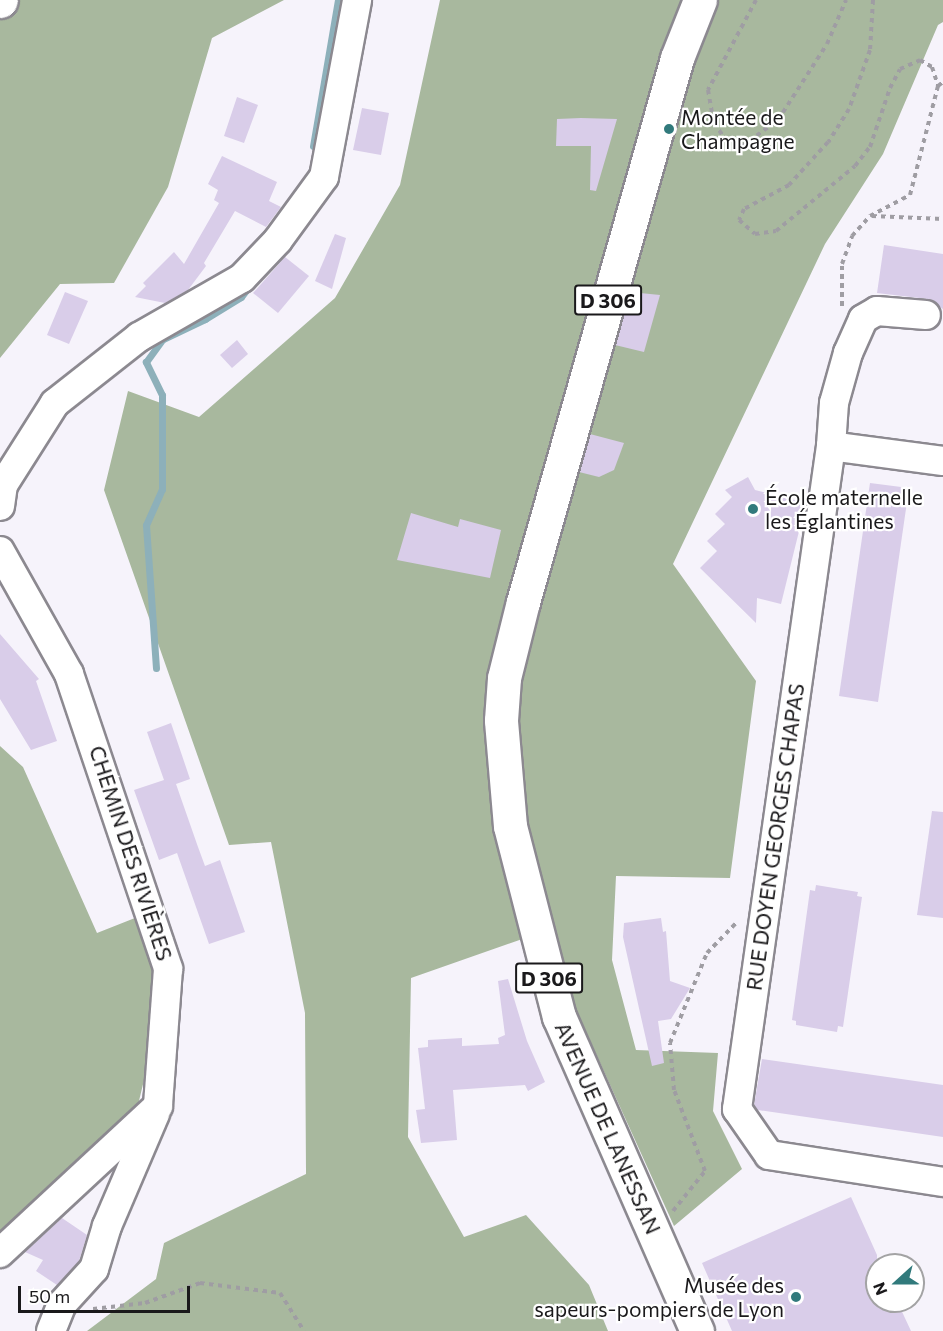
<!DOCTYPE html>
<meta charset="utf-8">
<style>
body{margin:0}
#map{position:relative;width:943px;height:1331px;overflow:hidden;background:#f6f3fb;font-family:Commissioner,sans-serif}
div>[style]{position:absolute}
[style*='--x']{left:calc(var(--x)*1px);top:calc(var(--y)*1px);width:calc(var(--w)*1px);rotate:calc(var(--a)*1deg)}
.forest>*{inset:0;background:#a8b89e}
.stream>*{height:7px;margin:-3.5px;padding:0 3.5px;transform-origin:3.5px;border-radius:3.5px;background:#8db0ba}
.building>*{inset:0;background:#d9cde9}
.path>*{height:4px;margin-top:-2px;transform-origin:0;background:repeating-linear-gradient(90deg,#9f9da3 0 4.5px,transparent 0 9px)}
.roads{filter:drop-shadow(2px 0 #8c8990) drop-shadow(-2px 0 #8c8990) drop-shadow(0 2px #8c8990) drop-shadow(0 -2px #8c8990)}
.minor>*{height:28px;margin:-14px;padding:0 14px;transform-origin:14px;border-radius:14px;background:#fff}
.major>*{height:33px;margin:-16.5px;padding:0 16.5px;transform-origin:16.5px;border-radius:16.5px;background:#fff}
.dots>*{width:16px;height:16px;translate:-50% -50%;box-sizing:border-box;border:3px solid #fff;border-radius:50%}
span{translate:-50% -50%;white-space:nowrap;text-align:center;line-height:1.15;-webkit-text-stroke:4.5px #fff;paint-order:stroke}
.shield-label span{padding:2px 4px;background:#fff;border:2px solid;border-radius:4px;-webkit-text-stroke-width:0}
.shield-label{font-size:20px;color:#1a191b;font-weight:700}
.poi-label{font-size:21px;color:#1a191b}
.left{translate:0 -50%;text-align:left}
.right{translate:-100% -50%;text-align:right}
.street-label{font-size:21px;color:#1a191b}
.north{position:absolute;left:865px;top:1253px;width:60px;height:60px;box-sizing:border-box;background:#fff;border:2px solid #a3a3a4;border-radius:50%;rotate:249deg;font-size:16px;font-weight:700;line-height:24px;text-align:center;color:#1a191b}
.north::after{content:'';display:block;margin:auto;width:21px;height:27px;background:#317a7c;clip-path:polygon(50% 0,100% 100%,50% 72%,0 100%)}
.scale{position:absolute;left:18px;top:1286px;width:172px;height:27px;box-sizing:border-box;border:3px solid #1a191b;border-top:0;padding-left:8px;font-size:18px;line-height:21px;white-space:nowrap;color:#1a191b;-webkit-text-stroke:4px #fff;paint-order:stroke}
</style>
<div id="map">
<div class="forest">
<i style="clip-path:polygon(0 0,284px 0,212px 38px,168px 187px,114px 283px,60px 284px,0 358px)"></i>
<i style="clip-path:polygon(440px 0,943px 0,943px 22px,938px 25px,883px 154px,825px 244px,673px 564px,756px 681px,730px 878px,616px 876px,612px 960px,636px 1050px,718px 1053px,713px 1111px,742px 1169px,674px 1226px,577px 1012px,551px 929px,411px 978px,408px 1137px,464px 1237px,526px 1215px,589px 1285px,608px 1331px,87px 1331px,156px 1279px,164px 1243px,306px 1174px,305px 1013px,271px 842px,229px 845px,104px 490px,128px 391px,199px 417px,335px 298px,400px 185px)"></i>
<i style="clip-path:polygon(0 746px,23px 767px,97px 933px,140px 916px,158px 976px,152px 1047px,138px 1105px,90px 1162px,0 1243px)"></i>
</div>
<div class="stream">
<i style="--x:313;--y:146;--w:148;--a:-80.3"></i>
<i style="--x:156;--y:668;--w:143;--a:-94"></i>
<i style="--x:146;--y:525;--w:39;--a:-66"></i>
<i style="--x:162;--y:489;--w:94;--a:-90"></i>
<i style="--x:162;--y:395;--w:37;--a:-116"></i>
<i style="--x:146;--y:362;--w:29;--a:-54"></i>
<i style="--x:163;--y:339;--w:47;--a:-25.5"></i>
<i style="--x:205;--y:319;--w:42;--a:-31.4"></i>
<i style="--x:241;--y:297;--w:10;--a:-53"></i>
</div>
<div class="building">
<i style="clip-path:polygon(237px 97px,258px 105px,244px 143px,224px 136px)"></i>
<i style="clip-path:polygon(362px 108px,389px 113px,381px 155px,353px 150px)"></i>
<i style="clip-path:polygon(581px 118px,617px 119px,596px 191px,590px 190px,591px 146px,556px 146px,557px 119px)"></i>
<i style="clip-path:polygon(222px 156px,277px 182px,269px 201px,281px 207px,266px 227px,235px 211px,204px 263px,206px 266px,188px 290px,165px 303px,135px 297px,146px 286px,143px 283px,174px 252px,184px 264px,219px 203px,214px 200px,218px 190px,208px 184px)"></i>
<i style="clip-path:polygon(335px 234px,346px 238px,332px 289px,315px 281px)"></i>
<i style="clip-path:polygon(884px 245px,943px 254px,943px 309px,928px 299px,877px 293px)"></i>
<i style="clip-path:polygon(285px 257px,309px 276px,278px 313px,253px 293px)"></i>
<i style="clip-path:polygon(65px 292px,88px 301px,69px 344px,47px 335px)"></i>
<i style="clip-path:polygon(630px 292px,660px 295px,644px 352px,615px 345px)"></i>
<i style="clip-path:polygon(237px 340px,248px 354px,232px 368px,220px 355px)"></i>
<i style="clip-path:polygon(590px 434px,624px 443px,614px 470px,599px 477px,579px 472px)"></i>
<i style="clip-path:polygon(748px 477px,755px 490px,806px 503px,781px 604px,757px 598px,756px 623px,700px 568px,717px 551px,707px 541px,725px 524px,715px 514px,732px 497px,725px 490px)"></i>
<i style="clip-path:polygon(870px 483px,909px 488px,878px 702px,839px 696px)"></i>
<i style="clip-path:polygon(411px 513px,458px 527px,460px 519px,501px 530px,490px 578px,397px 560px)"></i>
<i style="clip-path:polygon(0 634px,39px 679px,36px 681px,57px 741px,31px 750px,0 699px)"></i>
<i style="clip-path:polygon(171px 723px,190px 779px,176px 784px,198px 847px,205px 866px,220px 860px,245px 932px,209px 944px,177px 853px,159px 860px,134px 790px,164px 780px,147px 732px)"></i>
<i style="clip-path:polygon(932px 811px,943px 812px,943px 918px,917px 915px)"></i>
<i style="clip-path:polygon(816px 885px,858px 892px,857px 896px,862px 897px,843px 1027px,838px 1026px,837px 1032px,796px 1025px,796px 1021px,792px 1020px,810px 890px,815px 891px)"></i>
<i style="clip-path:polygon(661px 918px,663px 932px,666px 931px,670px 981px,690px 988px,671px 1019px,658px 1021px,664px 1063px,652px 1066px,623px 937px,624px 923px)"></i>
<i style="clip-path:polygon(508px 979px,527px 1041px,545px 1082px,528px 1091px,525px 1085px,453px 1090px,457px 1140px,421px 1143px,416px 1110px,425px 1109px,418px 1048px,428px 1047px,428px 1040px,462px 1038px,462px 1046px,499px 1044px,498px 1038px,505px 1035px,498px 981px)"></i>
<i style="clip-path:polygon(762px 1059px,943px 1085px,943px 1137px,758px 1110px,754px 1105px)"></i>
<i style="clip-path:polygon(851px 1197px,877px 1255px,877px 1301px,897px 1301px,911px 1331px,732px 1331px,702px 1263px)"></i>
<i style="clip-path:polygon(62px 1218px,87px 1235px,79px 1261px,57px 1285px,36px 1271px,43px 1260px,25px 1252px)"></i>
</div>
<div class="path">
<i style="--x:756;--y:0;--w:102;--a:118.1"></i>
<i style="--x:708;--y:90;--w:34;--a:80"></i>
<i style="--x:714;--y:123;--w:19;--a:55"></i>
<i style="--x:725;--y:139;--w:18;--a:22"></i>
<i style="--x:742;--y:146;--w:44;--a:-35.8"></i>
<i style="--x:778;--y:120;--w:90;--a:-57.2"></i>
<i style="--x:827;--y:44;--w:48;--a:-66.6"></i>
<i style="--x:873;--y:0;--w:50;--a:93.4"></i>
<i style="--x:870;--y:50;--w:63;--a:109.6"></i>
<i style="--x:849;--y:109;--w:39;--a:122"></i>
<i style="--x:828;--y:142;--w:58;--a:132.2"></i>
<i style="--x:789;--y:185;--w:51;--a:151.9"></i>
<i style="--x:744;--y:209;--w:12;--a:114"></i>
<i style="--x:739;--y:220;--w:21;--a:41"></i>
<i style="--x:755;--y:234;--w:21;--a:-8"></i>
<i style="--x:776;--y:231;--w:102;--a:-39.4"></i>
<i style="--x:855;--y:166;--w:24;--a:-52"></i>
<i style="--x:870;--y:147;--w:62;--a:-71.3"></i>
<i style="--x:890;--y:88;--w:21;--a:-62"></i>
<i style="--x:900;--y:69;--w:22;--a:-24"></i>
<i style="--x:920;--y:60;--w:14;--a:30"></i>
<i style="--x:932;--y:67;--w:20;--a:72"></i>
<i style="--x:872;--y:216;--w:71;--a:2.4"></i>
<i style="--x:842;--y:306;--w:42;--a:-90"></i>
<i style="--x:842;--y:264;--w:30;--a:-70"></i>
<i style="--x:852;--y:236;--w:27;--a:-48"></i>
<i style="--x:870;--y:216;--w:45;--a:-27.7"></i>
<i style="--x:910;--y:195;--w:113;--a:-75.6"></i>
<i style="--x:938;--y:86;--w:6;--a:-39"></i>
<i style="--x:673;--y:1211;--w:51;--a:-51.3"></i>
<i style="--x:705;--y:1171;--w:87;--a:-110.9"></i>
<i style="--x:674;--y:1090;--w:47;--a:-94.9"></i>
<i style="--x:670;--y:1043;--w:97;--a:-67.7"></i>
<i style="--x:707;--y:953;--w:43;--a:-45.9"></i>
<i style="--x:93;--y:1309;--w:52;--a:-6.6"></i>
<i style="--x:145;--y:1303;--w:59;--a:-20"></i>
<i style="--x:200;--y:1283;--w:81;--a:7.1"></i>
<i style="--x:280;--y:1293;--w:45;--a:57.7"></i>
</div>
<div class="roads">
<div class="minor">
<i style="--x:831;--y:446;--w:43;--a:-86"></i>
<i style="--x:834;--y:403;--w:52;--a:-74.4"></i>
<i style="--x:848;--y:353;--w:37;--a:-66"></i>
<i style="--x:863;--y:319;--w:16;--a:-30"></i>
<i style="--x:877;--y:311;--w:49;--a:4.7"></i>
<i style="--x:943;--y:461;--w:113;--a:-172.4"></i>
<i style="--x:831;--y:446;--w:670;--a:98.07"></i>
<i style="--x:737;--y:1109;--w:56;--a:55.2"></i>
<i style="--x:769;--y:1155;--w:176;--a:8.8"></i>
<i style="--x:0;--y:506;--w:21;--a:-82"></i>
<i style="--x:3;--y:485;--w:97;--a:-57.6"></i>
<i style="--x:55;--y:403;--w:107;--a:-38.2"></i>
<i style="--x:139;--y:337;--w:119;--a:-29.8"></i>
<i style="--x:242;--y:278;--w:52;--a:-46.5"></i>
<i style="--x:278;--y:240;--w:78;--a:-53.9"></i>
<i style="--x:324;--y:177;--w:180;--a:-79.4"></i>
<i style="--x:0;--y:551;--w:141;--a:60.7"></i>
<i style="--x:69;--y:674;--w:311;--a:71.4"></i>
<i style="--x:168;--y:969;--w:137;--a:94.2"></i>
<i style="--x:158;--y:1106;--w:216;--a:137.1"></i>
<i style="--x:51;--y:1331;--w:29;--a:-68"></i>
<i style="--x:62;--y:1304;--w:47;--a:-47.6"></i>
<i style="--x:94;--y:1269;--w:45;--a:-73.2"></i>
<i style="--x:107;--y:1226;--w:122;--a:-66.8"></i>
</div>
<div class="major">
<i style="--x:0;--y:1;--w:1;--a:-45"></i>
<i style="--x:697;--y:1331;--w:343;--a:-113.7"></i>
<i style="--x:559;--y:1017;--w:197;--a:-104.4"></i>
<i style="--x:510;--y:826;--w:106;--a:-94.9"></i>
<i style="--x:501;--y:720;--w:42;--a:-85.9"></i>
<i style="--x:504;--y:678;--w:78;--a:-76"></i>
<i style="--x:523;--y:602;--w:565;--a:-74.19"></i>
<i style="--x:677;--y:58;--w:62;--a:-68.4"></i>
</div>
</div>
<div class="dots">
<i style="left:669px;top:129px;background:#317a7c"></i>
<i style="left:753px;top:509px;background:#317a7c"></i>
<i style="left:796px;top:1297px;background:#317a7c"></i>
</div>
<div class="shield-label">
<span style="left:608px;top:300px">D 306</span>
<span style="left:549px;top:978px">D 306</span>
</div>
<div class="poi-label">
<span class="left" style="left:681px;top:129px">Montée de<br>Champagne</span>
<span class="left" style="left:765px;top:509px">École maternelle<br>les Églantines</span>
<span class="right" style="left:784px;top:1297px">Musée des<br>sapeurs-pompiers de Lyon</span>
</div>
<div class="street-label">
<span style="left:775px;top:837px;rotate:-82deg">RUE DOYEN GEORGES CHAPAS</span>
<span style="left:131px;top:853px;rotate:72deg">CHEMIN DES RIVIÈRES</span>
<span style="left:608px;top:1128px;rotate:66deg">AVENUE DE LANESSAN</span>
</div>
<div class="north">N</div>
<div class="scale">50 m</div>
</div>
